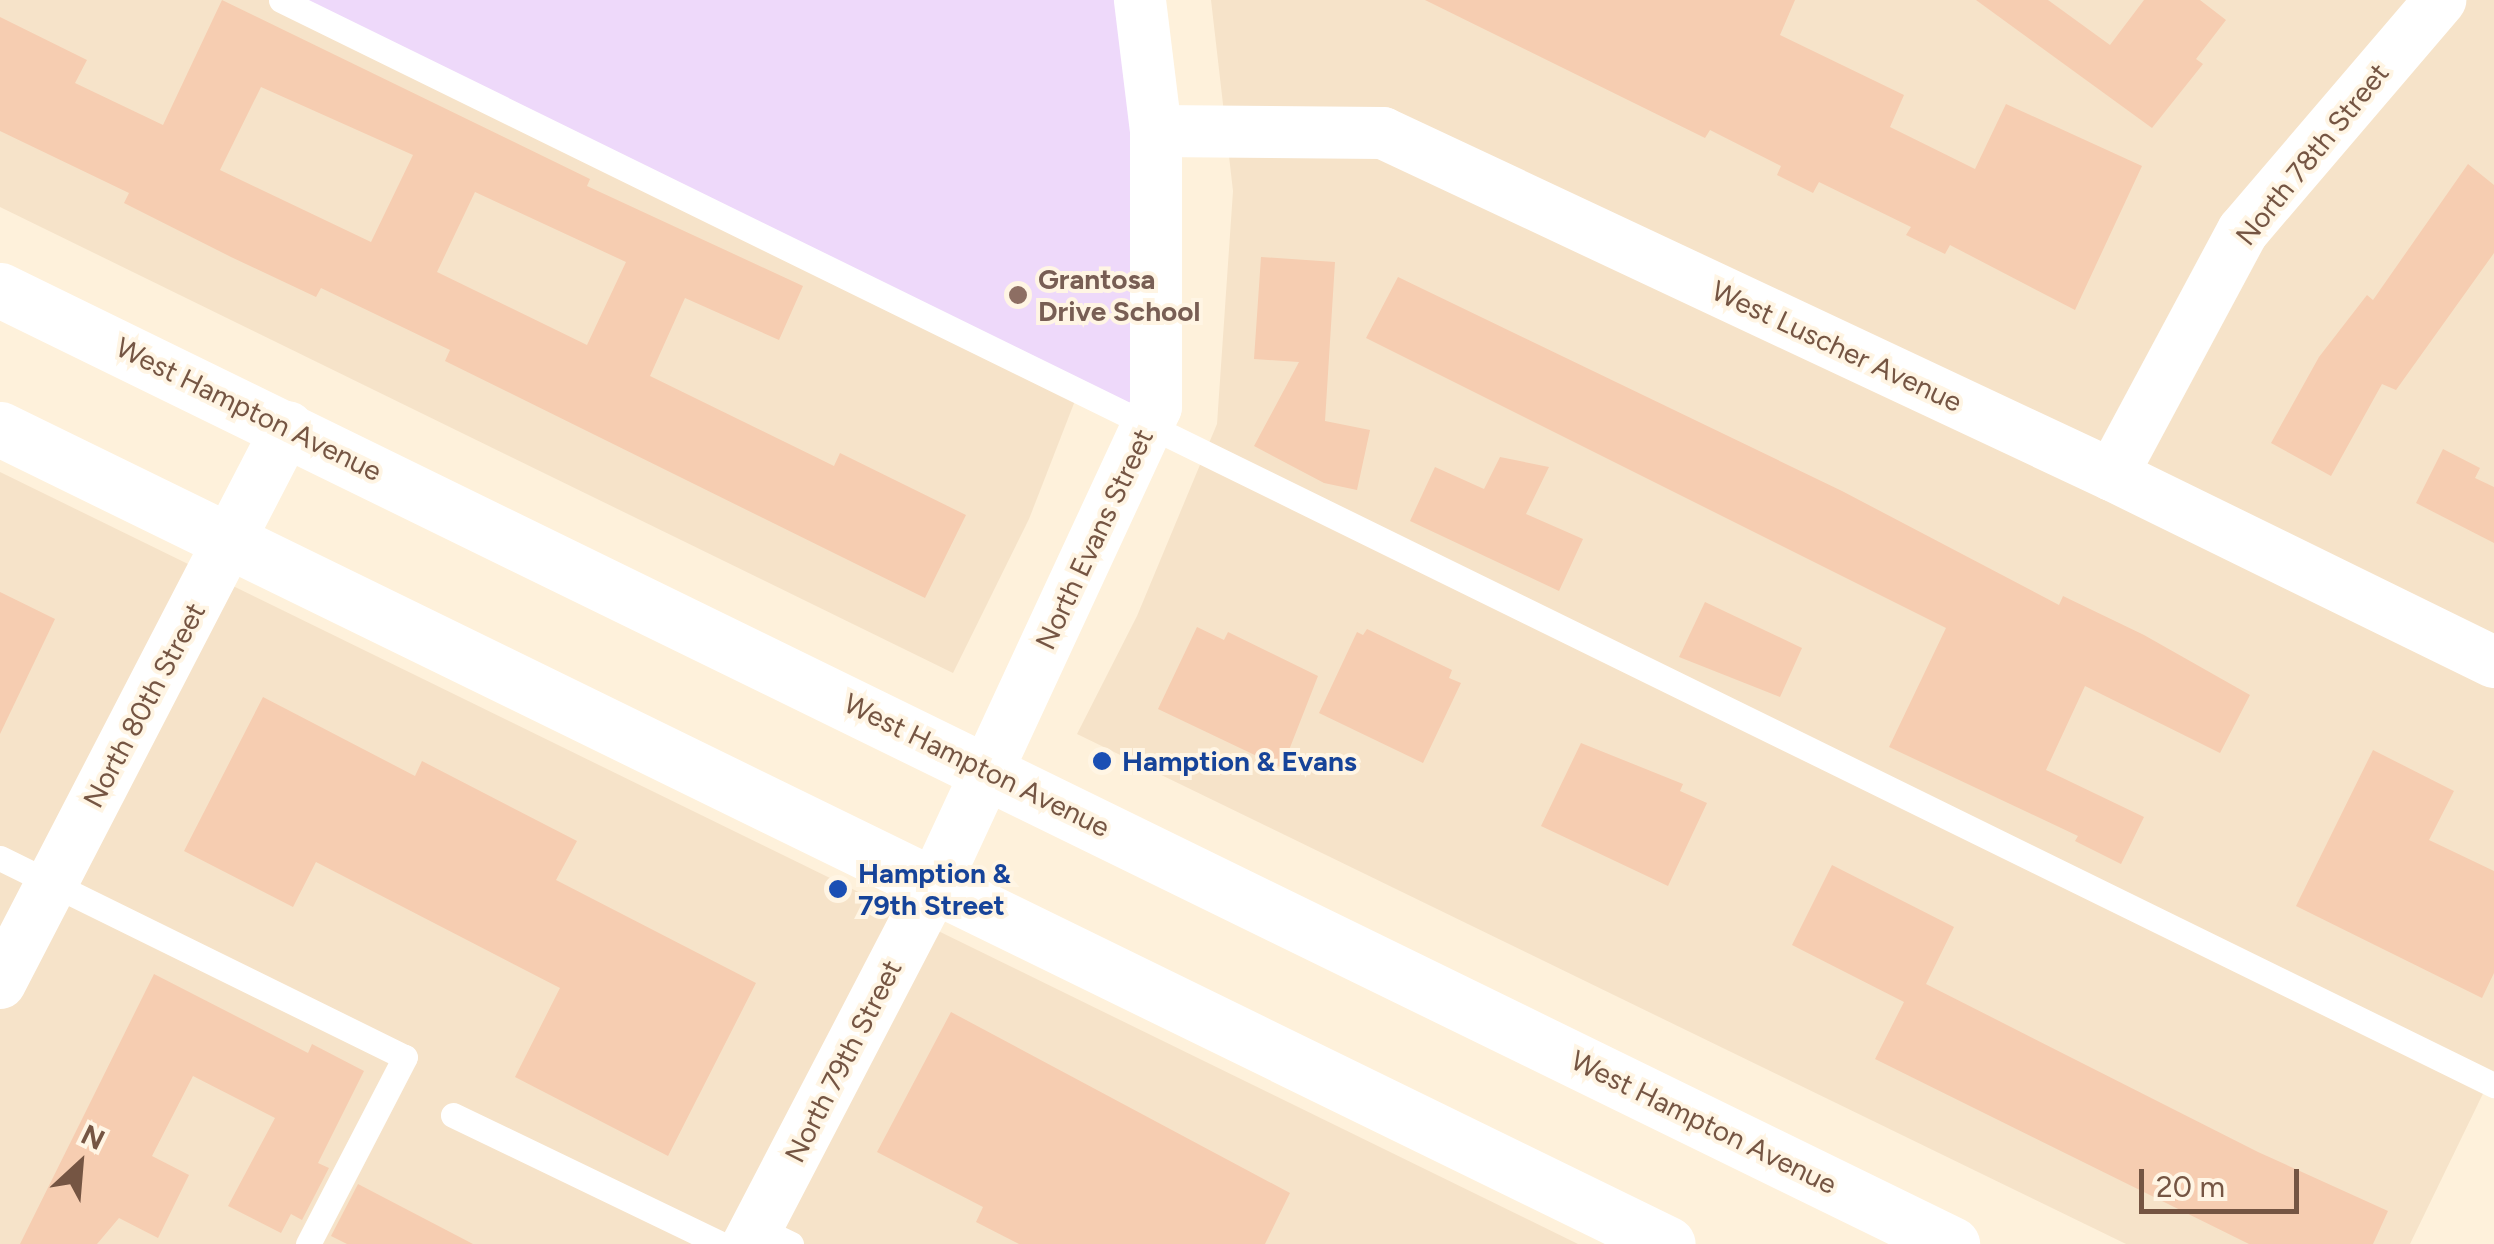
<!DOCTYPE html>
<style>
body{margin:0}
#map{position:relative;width:2494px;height:1244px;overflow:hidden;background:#fef1db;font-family:Figtree,sans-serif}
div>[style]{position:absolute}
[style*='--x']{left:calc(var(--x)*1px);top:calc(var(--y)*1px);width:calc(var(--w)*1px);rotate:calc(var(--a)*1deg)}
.residential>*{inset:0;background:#f6e3c9}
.education>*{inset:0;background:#eed9fa}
.building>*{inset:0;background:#f6cdb1}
.lane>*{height:25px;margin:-12.5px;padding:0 12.5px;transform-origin:12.5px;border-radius:12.5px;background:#fff}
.street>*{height:52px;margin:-26px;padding:0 26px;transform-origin:26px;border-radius:26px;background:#fff}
.secondary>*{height:55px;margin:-27.5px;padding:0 27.5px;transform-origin:27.5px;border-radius:27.5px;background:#fff}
.dots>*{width:28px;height:28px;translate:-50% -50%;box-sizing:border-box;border:5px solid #fff5e4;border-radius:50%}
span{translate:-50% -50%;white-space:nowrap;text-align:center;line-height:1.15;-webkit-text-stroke:8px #fff5e4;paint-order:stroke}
.street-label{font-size:28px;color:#755543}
.education-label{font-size:28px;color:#785e54;font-weight:700}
.left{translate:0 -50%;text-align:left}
.transit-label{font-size:28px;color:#164399;font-weight:700}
.north{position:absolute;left:30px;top:1114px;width:100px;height:100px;-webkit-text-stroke:8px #fff5e4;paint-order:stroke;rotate:26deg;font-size:28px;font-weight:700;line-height:40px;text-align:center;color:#755543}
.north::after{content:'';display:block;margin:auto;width:35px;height:45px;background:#755543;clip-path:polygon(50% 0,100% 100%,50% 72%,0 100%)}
.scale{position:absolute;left:2139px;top:1169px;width:160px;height:45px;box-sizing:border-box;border:5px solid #755543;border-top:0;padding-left:12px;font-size:30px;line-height:35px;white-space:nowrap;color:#755543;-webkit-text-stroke:8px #fff5e4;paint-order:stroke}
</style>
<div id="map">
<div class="residential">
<i style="clip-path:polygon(0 0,281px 0,1078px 393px,1029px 519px,953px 673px,0 207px)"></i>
<i style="clip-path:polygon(1211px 0,2494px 0,2494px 1071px,2410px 1244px,2126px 1244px,1077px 734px,1137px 616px,1217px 424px,1233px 191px)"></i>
<i style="clip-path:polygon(0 472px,1578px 1244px,0 1244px)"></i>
</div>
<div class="education">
<i style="clip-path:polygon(281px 0,1140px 0,1147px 427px)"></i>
</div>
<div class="building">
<i style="clip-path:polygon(evenodd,222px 0,590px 179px,587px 186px,803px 286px,779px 340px,685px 298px,650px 376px,834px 466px,840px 453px,966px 515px,925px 598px,445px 361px,450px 350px,321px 288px,316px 297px,231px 257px,124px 203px,129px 193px,0 131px,0 17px,87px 60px,75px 83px,163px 125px,222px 0,261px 87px,413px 155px,371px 242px,220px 170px,261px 87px,222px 0,475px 192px,626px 262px,587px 345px,437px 272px,475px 192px)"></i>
<i style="clip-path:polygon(1425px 0,1795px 0,1780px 35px,1904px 95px,1890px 127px,1975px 169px,2006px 104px,2142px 166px,2075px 310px,1950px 245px,1945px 254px,1906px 235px,1911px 227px,1819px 182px,1813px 193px,1777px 175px,1781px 166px,1710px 130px,1705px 138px)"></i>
<i style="clip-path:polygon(1976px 0,2048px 0,2110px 45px,2144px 0,2200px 0,2226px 20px,2196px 59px,2203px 64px,2152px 128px)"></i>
<i style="clip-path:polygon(2468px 164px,2494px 185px,2494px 253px,2396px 390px,2382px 384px,2331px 476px,2271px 443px,2319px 357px,2367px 295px,2373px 300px)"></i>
<i style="clip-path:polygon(1261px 257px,1335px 262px,1325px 421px,1370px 430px,1357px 490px,1324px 483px,1254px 446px,1299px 362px,1254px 359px)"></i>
<i style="clip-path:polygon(1398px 277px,1842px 491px,2059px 605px,2063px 596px,2144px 635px,2250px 695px,2220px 753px,2085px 686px,2046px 770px,2144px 817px,2121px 864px,2075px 841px,2078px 836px,1889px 747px,1946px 628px,1366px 338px)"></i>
<i style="clip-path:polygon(2443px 449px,2480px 468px,2475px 478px,2494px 487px,2494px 543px,2416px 503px)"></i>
<i style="clip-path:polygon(1500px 457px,1549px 467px,1526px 514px,1583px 539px,1559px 591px,1410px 521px,1435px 467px,1484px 489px)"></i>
<i style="clip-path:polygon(0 592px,55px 619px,0 734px)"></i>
<i style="clip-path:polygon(1705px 602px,1802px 648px,1780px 697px,1679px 657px)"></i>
<i style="clip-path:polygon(1197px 627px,1224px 640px,1228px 632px,1318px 676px,1282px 768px,1158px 709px)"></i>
<i style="clip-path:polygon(1367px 629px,1452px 670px,1449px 678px,1461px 683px,1423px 763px,1319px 713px,1357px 632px,1363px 635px)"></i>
<i style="clip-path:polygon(263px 697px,415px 776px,422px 761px,577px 841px,556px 880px,756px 983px,668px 1156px,515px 1077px,560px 988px,316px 862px,293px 907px,184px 851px)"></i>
<i style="clip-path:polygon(1581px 743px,1683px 784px,1680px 791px,1707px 803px,1668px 886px,1541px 826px)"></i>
<i style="clip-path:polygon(2373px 750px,2454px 791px,2429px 840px,2494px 871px,2494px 973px,2482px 998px,2296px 906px)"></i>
<i style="clip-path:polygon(1832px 865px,1954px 927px,1926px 984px,2258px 1152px,2388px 1211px,2373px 1244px,2249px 1244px,1875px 1059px,1904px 1002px,1792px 945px)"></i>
<i style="clip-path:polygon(154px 974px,308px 1053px,312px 1044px,364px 1071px,318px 1163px,329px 1168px,302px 1220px,291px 1214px,281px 1233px,228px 1206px,275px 1118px,193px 1076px,152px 1156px,189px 1175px,158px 1238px,119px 1218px,97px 1244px,20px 1244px)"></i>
<i style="clip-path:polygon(951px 1012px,1290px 1193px,1265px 1244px,1019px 1244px,976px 1222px,983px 1207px,877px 1152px)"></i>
<i style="clip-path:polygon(358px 1184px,473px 1244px,347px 1244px,331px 1236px)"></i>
</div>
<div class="lane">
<i style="--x:281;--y:0;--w:2465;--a:26.12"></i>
<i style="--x:0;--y:858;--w:451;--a:26.2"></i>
<i style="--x:405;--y:1057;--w:211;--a:117.4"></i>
<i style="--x:453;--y:1115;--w:297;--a:25.7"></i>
<i style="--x:756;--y:1227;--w:39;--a:26"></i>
</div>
<div class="street">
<i style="--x:1156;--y:131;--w:227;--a:0.5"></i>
<i style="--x:1383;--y:133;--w:805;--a:25.13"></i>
<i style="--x:2112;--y:475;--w:425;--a:26.1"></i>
<i style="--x:2112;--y:475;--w:277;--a:-61.8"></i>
<i style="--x:2243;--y:231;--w:304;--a:-49.5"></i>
<i style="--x:0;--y:983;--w:626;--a:-62.62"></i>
<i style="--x:748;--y:1244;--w:399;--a:-62.5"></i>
<i style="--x:932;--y:890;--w:532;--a:-65.12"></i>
<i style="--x:1156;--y:407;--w:276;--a:-90"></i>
<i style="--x:1156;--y:131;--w:132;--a:-97"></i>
</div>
<div class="secondary">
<i style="--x:0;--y:290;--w:2173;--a:26.05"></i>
<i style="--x:0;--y:429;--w:1856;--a:26.04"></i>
</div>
<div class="dots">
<i style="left:1018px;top:295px;background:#8d6e63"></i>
<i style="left:1102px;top:761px;background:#1a4fb4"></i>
<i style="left:838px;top:889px;background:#1a4fb4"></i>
</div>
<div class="street-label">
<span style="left:2312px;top:154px;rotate:-51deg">North 78th Street</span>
<span style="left:1837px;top:346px;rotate:25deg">West Luscher Avenue</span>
<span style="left:249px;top:409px;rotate:26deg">West Hampton Avenue</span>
<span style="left:1094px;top:539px;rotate:-65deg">North Evans Street</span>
<span style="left:144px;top:705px;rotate:-62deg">North 80th Street</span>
<span style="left:977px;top:765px;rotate:26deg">West Hampton Avenue</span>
<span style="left:843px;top:1061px;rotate:-63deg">North 79th Street</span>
<span style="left:1704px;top:1122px;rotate:26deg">West Hampton Avenue</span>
</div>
<div class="education-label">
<span class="left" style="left:1038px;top:295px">Grantosa<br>Drive School</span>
</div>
<div class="transit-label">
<span class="left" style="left:1122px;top:761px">Hamption &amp; Evans</span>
<span class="left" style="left:858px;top:889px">Hamption &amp;<br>79th Street</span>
</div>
<div class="north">N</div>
<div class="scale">20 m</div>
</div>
